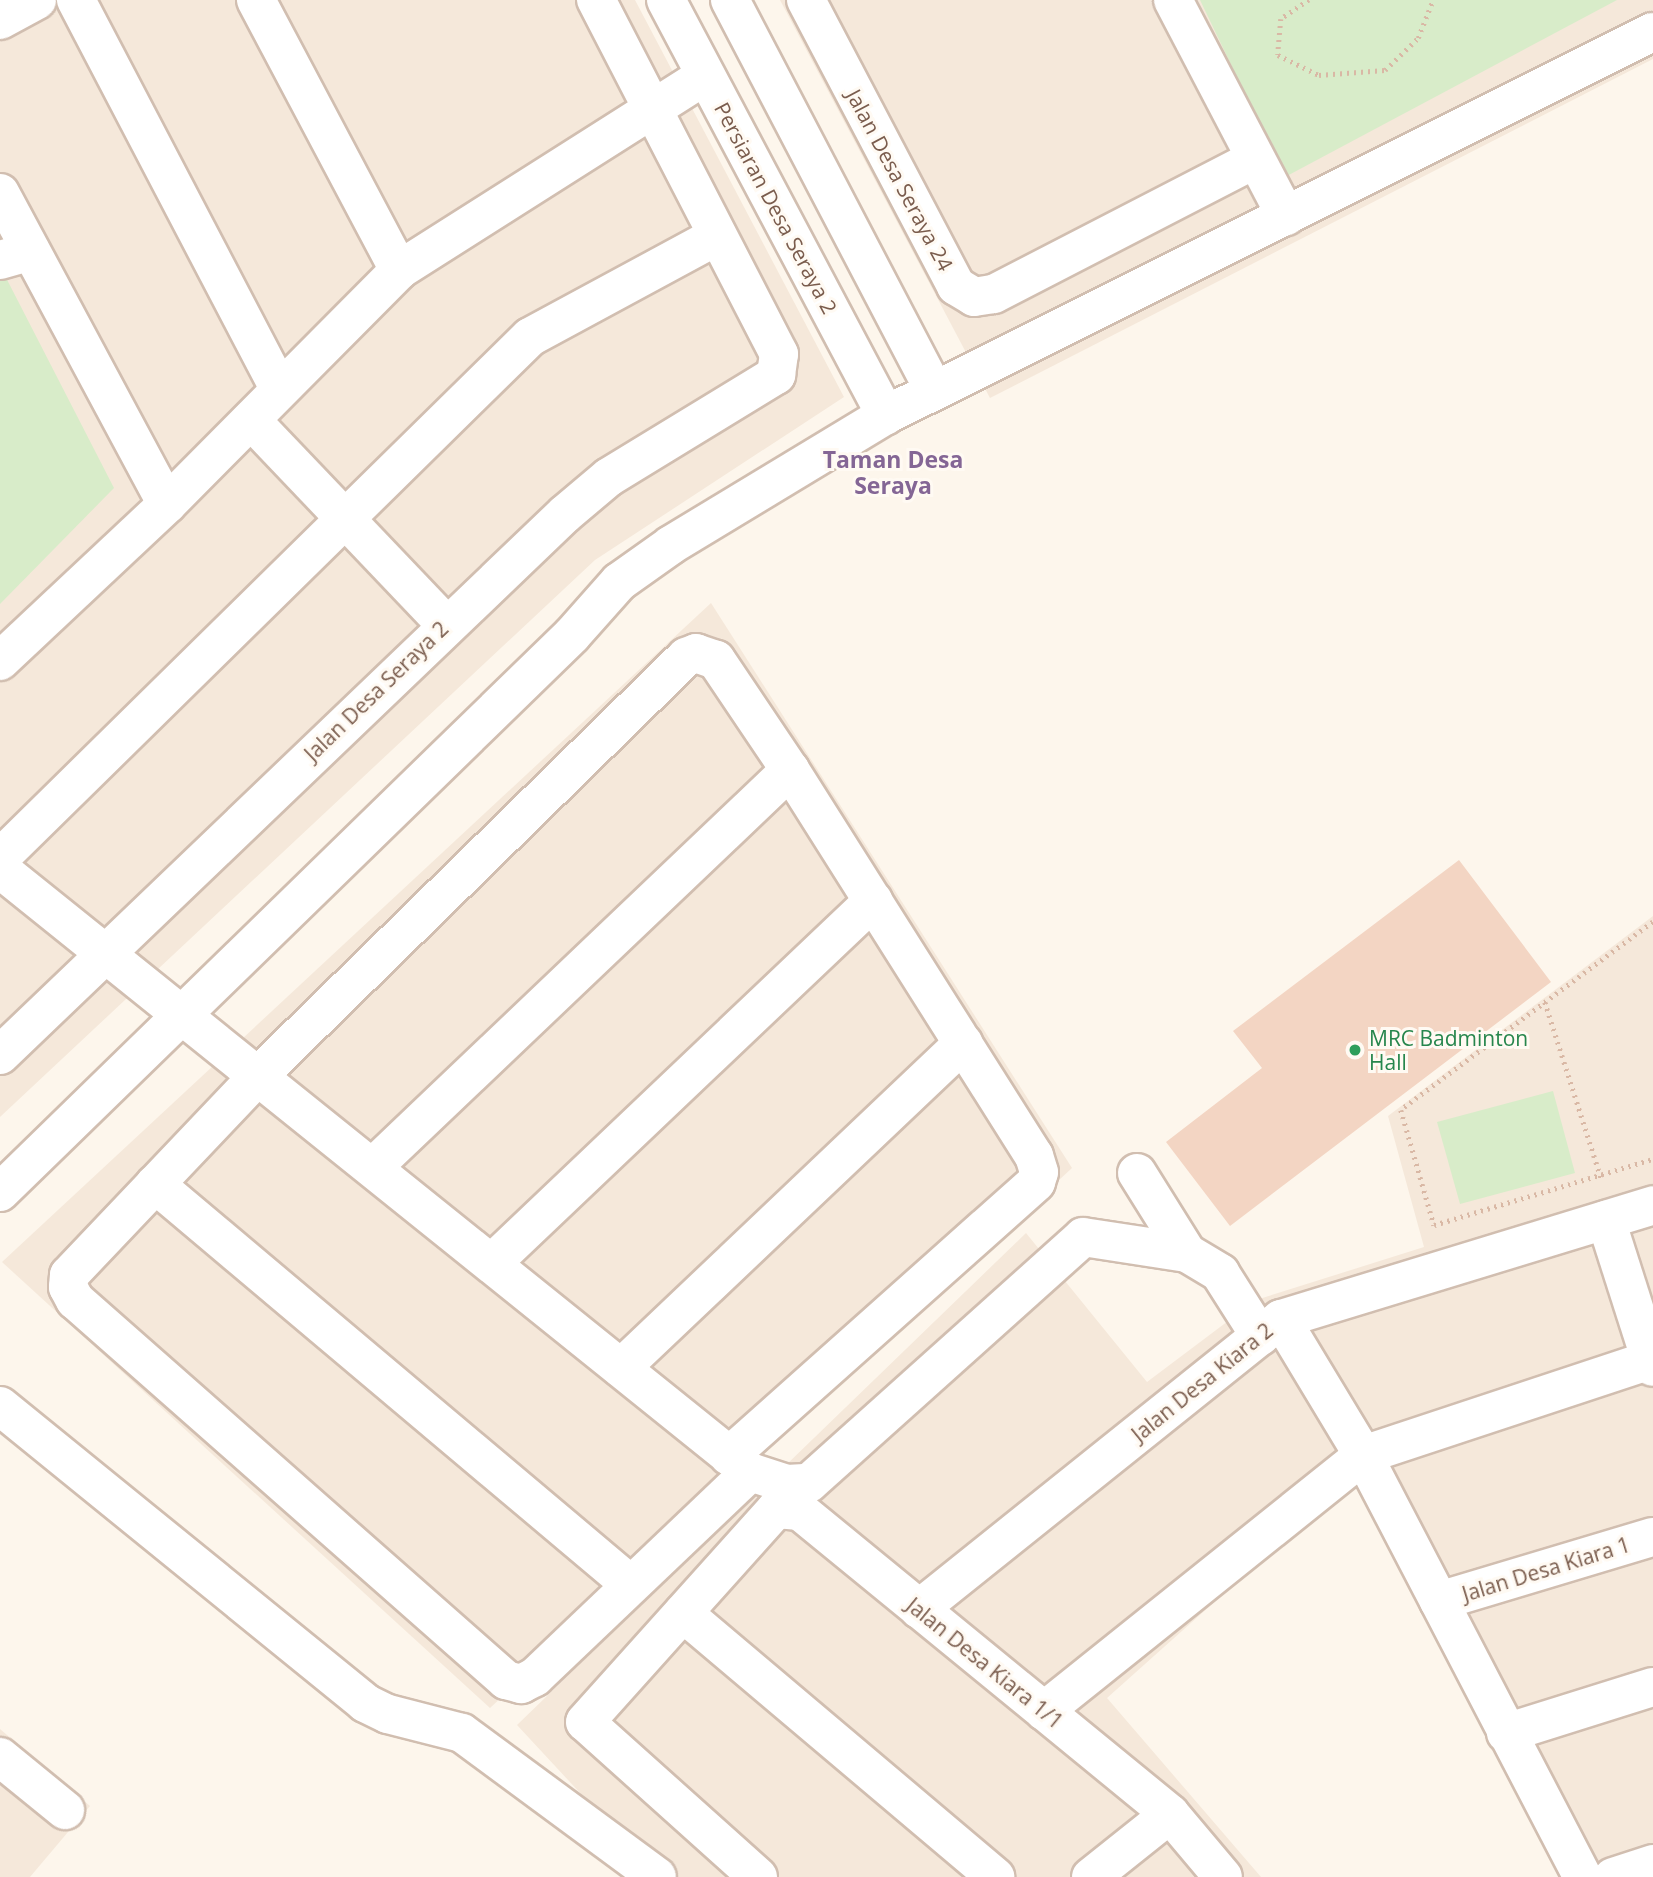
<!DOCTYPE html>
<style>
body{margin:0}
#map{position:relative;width:1653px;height:1877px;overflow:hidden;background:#fdf6ec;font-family:"Open Sans",sans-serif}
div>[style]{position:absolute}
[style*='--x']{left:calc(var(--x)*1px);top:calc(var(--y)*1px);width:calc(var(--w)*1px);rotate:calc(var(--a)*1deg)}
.residential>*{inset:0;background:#f5e8da}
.green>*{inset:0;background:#d8ecc9}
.building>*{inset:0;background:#f3d5c3}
.path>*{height:4.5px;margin-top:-2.25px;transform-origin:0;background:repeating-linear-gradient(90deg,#d9b8a5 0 2px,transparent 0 7px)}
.roads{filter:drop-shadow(2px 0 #d1beb0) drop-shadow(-2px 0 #d1beb0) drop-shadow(0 2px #d1beb0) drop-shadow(0 -2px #d1beb0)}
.minor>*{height:38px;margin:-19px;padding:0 19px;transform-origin:19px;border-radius:19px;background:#fff}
.dots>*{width:19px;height:19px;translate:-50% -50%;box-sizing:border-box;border:4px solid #fffaf3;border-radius:50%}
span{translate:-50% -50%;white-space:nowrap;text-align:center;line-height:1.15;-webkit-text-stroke:6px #fffaf3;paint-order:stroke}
.street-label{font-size:21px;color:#7a5c4d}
.leisure-label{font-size:21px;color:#27864d}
.left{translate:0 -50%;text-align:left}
.neighbourhood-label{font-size:23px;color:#846695;font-weight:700}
</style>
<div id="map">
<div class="residential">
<i style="clip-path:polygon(0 0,635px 0,844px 397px,595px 560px,0 1117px)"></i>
<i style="clip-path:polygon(780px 0,1653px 0,1653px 59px,990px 398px)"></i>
<i style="clip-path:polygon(711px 603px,1072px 1168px,490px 1708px,2px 1262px)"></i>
<i style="clip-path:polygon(1653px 916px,1653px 1877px,1568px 1877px,1352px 1479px,1107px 1698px,1261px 1877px,658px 1877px,517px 1725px,1026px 1233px,1147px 1382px,1256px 1300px,1424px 1247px,1388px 1116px)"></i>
<i style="clip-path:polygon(0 1729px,90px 1806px,30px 1877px,0 1877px)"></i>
</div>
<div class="green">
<i style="clip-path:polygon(1200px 0,1617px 0,1285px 177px)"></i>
<i style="clip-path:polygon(0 266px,114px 488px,0 604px)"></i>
<i style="clip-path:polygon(1553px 1091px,1575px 1173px,1460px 1204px,1437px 1122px)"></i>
</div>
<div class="building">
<i style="clip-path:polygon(1459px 860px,1551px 982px,1230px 1226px,1166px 1142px,1262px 1068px,1233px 1031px)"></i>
</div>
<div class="path">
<i style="--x:1309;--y:0;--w:34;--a:146"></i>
<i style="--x:1281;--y:19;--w:36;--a:95"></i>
<i style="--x:1278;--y:55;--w:46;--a:26"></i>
<i style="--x:1319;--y:75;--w:66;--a:-4.3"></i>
<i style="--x:1385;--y:70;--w:46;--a:-44.1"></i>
<i style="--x:1418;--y:38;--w:41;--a:-68.5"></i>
<i style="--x:1653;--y:922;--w:314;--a:143.3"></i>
<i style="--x:1401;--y:1110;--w:120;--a:74"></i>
<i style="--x:1434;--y:1225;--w:229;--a:-16.8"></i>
<i style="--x:1545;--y:1002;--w:185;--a:72.3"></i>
</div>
<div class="roads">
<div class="minor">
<i style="--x:76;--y:0;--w:439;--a:62.4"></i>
<i style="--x:256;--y:0;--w:306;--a:62.1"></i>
<i style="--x:666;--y:0;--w:470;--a:62.1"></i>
<i style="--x:730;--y:0;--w:441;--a:62.4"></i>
<i style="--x:806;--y:0;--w:323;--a:62.3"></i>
<i style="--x:956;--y:286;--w:21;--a:31"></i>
<i style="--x:974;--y:297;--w:20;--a:-9"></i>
<i style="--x:994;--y:294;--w:294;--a:-27.3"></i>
<i style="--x:1173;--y:0;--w:244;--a:62.4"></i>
<i style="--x:0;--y:20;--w:42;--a:-28.4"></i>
<i style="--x:0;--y:193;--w:353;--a:61.8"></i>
<i style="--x:0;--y:260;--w:32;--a:-16"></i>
<i style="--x:251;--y:420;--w:282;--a:46.4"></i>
<i style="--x:0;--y:661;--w:229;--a:-43.2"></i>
<i style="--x:167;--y:504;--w:330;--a:-45.2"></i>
<i style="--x:399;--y:270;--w:362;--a:-32.4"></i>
<i style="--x:0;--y:858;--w:743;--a:-44.51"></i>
<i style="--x:530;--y:337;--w:213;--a:-28.4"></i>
<i style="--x:0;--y:869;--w:962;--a:38.8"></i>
<i style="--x:750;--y:1472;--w:39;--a:18"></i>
<i style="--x:787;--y:1484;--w:22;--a:-3"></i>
<i style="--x:809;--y:1483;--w:368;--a:-41.9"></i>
<i style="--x:1083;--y:1237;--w:105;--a:8.7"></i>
<i style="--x:0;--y:1055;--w:782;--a:-43.76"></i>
<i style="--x:565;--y:514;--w:57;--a:-40.1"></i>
<i style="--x:609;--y:477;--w:196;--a:-31.4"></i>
<i style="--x:776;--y:375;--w:21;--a:-82"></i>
<i style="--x:779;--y:354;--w:399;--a:-117.3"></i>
<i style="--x:373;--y:1167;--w:576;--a:-43.59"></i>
<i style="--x:1137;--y:1173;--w:94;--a:58"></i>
<i style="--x:1187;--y:1253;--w:39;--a:31"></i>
<i style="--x:1220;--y:1273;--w:75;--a:57.6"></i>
<i style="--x:155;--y:1184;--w:622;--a:40.11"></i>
<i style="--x:0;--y:1192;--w:798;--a:-44.24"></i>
<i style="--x:572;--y:635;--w:71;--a:-48.4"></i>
<i style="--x:619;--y:582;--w:64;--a:-35.4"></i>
<i style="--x:671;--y:545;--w:251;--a:-31.2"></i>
<i style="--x:886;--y:415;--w:857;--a:-26.54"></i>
<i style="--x:1606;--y:1220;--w:154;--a:72.3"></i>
<i style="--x:492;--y:1263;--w:526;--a:-43.54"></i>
<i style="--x:1281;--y:1319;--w:159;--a:58.9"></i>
<i style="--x:1363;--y:1455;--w:476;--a:62.5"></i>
<i style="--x:621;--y:1368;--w:472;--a:-43.5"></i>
<i style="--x:0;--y:1406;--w:471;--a:39.1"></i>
<i style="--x:365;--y:1703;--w:25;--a:26"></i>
<i style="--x:388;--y:1714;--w:76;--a:14.4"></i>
<i style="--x:462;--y:1733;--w:242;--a:36.4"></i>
<i style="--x:729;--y:1456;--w:411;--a:-41.7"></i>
<i style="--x:1036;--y:1182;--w:10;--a:-73"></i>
<i style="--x:1039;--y:1172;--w:17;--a:-107"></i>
<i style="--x:1034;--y:1156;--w:457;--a:-122.3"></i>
<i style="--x:790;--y:770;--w:133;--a:-123.9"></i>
<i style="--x:716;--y:660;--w:21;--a:-161"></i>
<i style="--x:696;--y:653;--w:11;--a:158"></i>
<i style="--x:686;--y:657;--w:598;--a:135.61"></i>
<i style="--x:259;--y:1075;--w:276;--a:133.5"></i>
<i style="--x:69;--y:1275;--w:12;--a:95"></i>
<i style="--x:68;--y:1287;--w:15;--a:62"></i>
<i style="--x:75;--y:1300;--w:575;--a:41.4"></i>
<i style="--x:506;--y:1680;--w:16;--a:15"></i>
<i style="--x:521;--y:1684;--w:16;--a:-27"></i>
<i style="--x:535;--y:1677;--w:297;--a:-43.6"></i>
<i style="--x:1439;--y:1601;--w:223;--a:-16.7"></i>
<i style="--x:919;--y:1609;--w:464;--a:-38.7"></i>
<i style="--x:1281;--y:1319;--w:389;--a:-17"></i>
<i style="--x:683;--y:1613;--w:409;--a:40.2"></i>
<i style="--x:1044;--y:1711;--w:409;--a:-38.7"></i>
<i style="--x:1363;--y:1455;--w:305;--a:-18.3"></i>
<i style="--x:1506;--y:1733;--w:154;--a:-17.4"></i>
<i style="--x:0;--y:1757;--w:84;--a:39.2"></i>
<i style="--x:758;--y:1877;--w:232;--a:-138.1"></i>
<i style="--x:585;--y:1722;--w:286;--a:-48.1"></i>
<i style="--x:776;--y:1509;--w:24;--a:5"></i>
<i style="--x:800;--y:1511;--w:478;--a:39.3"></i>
<i style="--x:1170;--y:1814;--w:82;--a:49.9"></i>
<i style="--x:1091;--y:1877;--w:101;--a:-38.6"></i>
<i style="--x:1613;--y:1877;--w:42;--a:-18"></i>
</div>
</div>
<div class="dots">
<i style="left:1355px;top:1050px;background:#2e9e5b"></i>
</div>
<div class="street-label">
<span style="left:900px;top:180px;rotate:62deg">Jalan Desa Seraya 24</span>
<span style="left:776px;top:208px;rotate:62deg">Persiaran Desa Seraya 2</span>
<span style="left:376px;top:691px;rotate:-44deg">Jalan Desa Seraya 2</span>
<span style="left:1202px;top:1382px;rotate:-39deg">Jalan Desa Kiara 2</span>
<span style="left:1546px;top:1569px;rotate:-17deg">Jalan Desa Kiara 1</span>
<span style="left:985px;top:1663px;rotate:39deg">Jalan Desa Kiara 1/1</span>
</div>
<div class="leisure-label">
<span class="left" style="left:1369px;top:1050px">MRC Badminton<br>Hall</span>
</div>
<div class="neighbourhood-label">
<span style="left:893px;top:472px">Taman Desa<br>Seraya</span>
</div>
</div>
